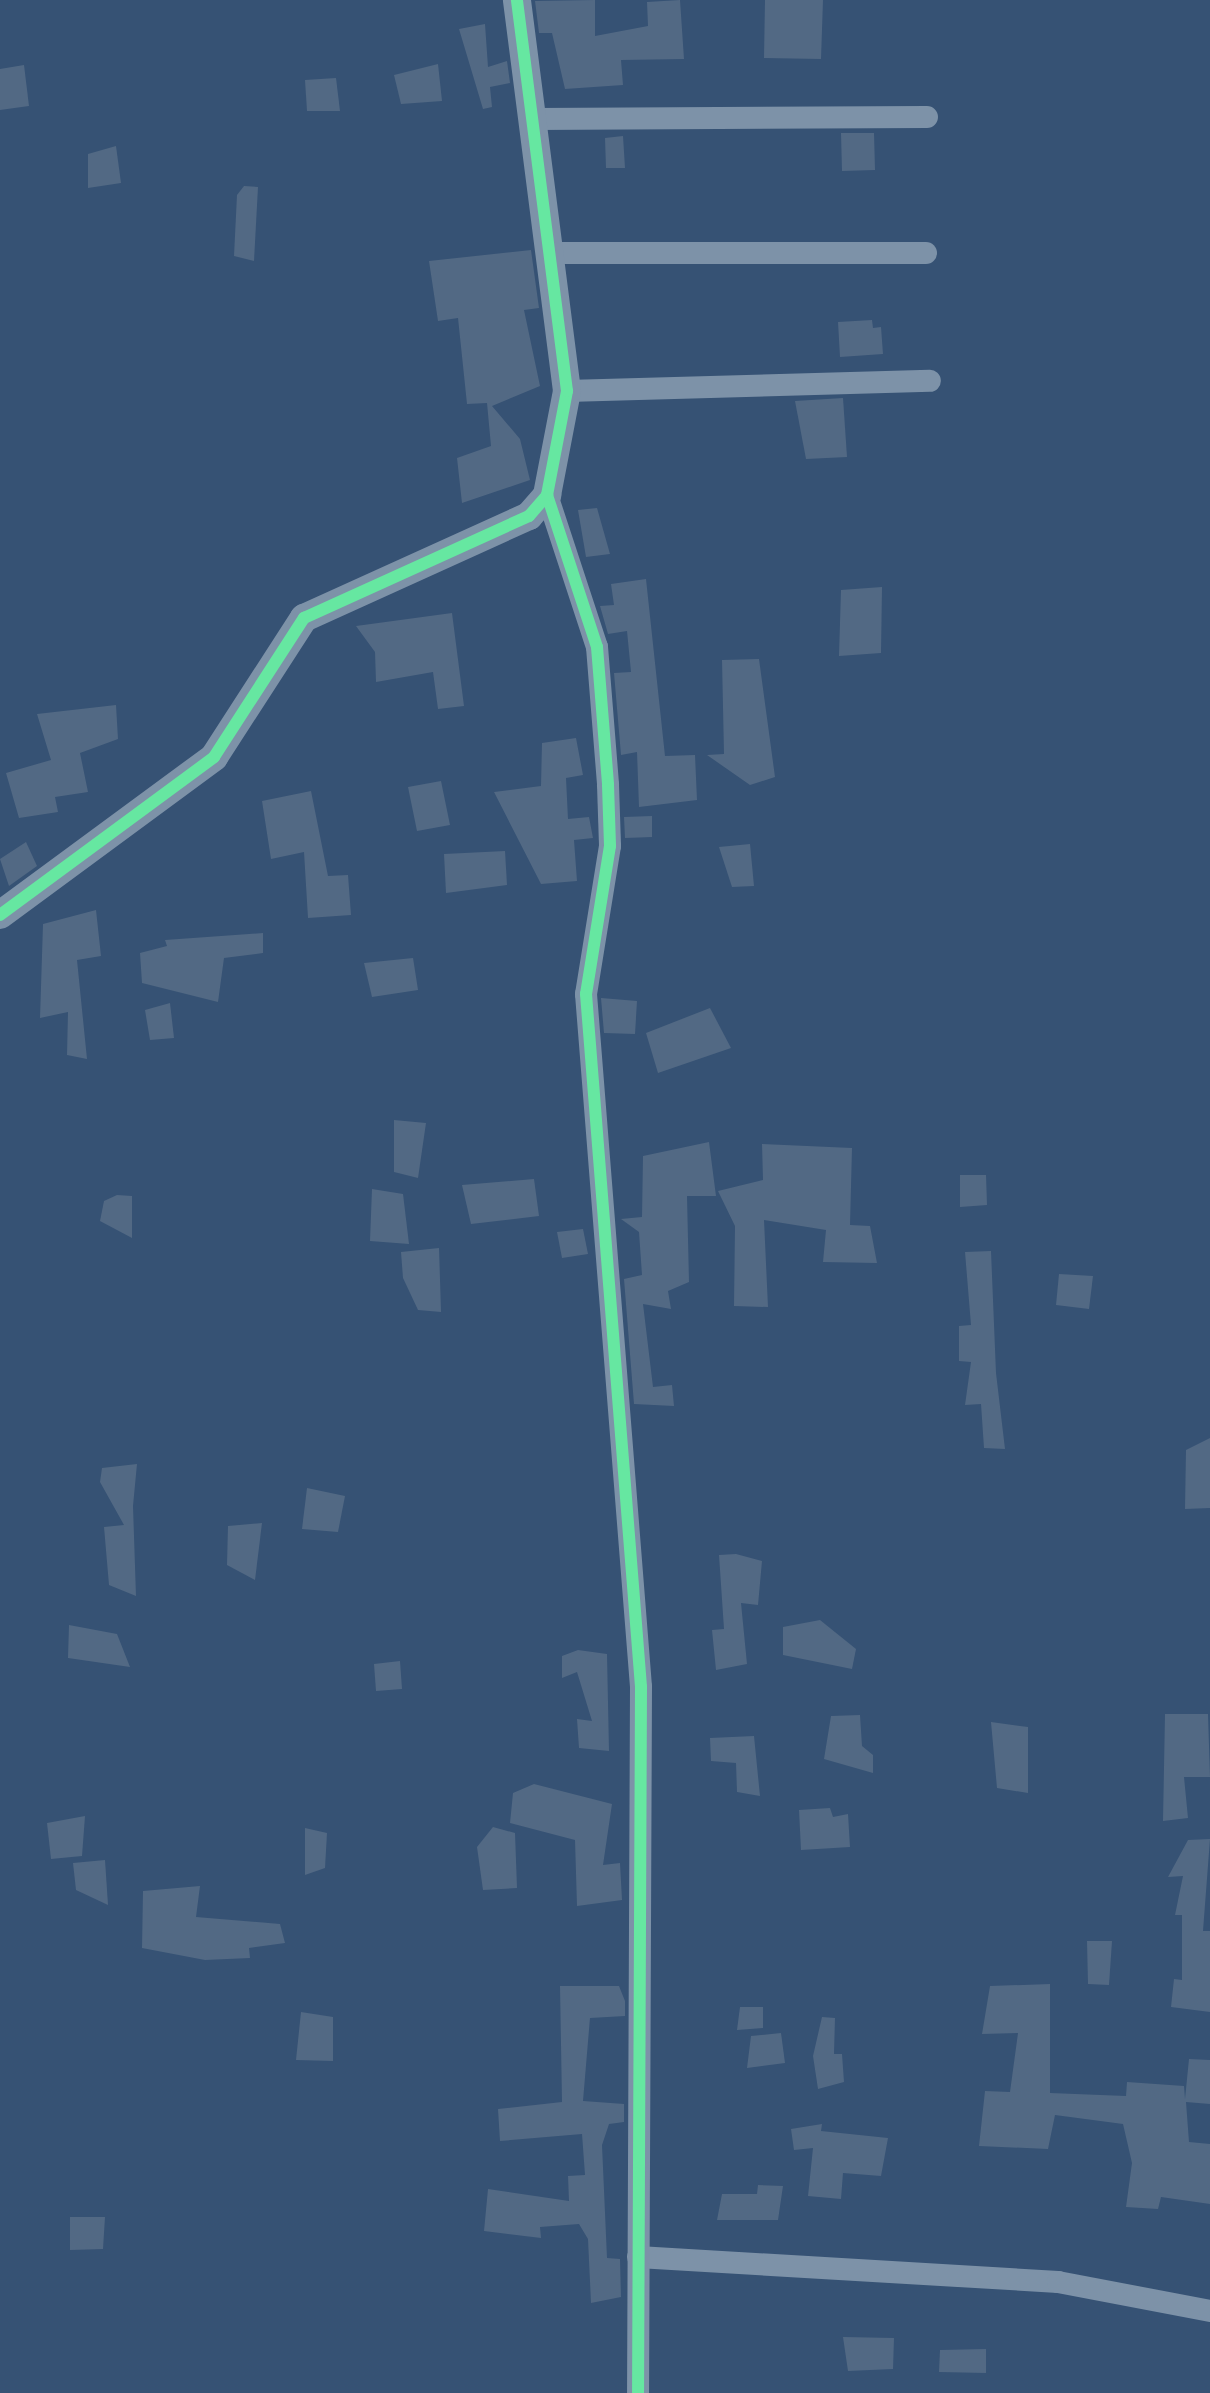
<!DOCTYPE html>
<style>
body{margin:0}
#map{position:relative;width:1210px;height:2393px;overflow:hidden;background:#365274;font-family:Barlow,sans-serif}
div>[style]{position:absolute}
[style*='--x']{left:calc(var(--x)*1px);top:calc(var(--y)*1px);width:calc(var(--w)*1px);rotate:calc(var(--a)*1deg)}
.building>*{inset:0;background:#526984}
.minor>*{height:22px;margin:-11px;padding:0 11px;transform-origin:11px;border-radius:11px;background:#7d92a8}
.tertiary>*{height:28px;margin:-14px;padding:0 14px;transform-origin:14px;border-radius:14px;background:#7d92a8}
.cycleway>*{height:12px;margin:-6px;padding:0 6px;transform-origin:6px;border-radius:6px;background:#66e7a1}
span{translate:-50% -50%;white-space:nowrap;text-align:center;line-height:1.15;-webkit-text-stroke:8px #1b4f8f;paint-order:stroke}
</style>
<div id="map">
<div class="building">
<i style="clip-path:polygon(595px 0,595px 36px,648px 26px,647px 2px,680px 0,684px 59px,621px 60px,623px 85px,565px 89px,552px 33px,539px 33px,535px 1px)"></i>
<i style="clip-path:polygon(765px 0,823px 0,821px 59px,764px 58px)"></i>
<i style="clip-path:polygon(485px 24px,488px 67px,507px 61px,510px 83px,490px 87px,492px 107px,483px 109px,459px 29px)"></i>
<i style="clip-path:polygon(438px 64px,442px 101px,401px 104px,394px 75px)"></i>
<i style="clip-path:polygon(24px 65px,29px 106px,0 110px,0 69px)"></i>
<i style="clip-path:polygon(336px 78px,340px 111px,307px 111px,305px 80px)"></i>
<i style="clip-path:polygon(841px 133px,874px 133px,875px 170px,842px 171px)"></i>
<i style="clip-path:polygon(623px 136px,625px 168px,606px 168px,605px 138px)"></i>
<i style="clip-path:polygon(116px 146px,121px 183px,88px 188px,88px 154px)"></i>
<i style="clip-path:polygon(244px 186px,258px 187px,254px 261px,234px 256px,237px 195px)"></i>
<i style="clip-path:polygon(531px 250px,539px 308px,524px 310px,540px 386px,492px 406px,520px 439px,530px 480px,462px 503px,457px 458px,491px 446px,487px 403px,467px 404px,458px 318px,438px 321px,429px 261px)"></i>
<i style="clip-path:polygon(872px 320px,873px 328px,881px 327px,883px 354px,840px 357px,838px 322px)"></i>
<i style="clip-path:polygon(843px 398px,847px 457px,806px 459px,795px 401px)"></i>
<i style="clip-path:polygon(597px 508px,610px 554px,586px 557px,578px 510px)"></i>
<i style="clip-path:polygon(646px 579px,665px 756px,695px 755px,697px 800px,639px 807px,637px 752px,621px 755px,614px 673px,631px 672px,627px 631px,608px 634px,600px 606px,614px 605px,611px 584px)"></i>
<i style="clip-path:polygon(882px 587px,881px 653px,839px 656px,841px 590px)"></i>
<i style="clip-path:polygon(452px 613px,464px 706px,438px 709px,433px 672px,376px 682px,375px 652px,356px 626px)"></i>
<i style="clip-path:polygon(759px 659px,775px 777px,750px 785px,707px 755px,724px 754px,722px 660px)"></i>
<i style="clip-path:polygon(116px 705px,118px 739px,80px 753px,88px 792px,55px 797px,58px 812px,19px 818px,6px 773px,51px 760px,37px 714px)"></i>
<i style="clip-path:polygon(576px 738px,583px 775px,566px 778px,568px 819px,589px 817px,593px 838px,574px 840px,577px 881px,541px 884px,494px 792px,541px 786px,542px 743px)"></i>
<i style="clip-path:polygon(441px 781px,450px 825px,417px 831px,408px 787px)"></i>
<i style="clip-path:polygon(311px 791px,328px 876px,348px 875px,351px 915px,308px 918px,304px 852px,271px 859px,262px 801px)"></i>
<i style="clip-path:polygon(652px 816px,652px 837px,625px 838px,624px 817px)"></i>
<i style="clip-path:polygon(26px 842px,37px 866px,9px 886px,0 859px)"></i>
<i style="clip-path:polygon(750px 844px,754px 886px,732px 887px,719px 847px)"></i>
<i style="clip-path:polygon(505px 851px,507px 885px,446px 893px,444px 854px)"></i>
<i style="clip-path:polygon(96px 910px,101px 956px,77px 960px,87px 1059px,67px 1055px,68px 1012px,40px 1018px,43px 924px)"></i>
<i style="clip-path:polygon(263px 933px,263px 953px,224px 958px,218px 1002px,142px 983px,140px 953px,167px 946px,165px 940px)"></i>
<i style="clip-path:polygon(413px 958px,418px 990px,372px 997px,364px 963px)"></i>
<i style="clip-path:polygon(601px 998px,637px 1001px,635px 1034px,604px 1033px)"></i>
<i style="clip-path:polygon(170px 1003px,174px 1038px,150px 1040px,145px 1010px)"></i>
<i style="clip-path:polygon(710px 1008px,731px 1048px,658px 1073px,646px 1033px)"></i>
<i style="clip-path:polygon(394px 1120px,426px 1123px,418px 1178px,394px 1172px)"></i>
<i style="clip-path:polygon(709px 1142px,716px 1196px,687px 1196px,689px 1282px,668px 1291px,671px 1309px,643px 1304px,653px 1387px,672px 1385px,674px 1406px,634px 1404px,624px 1279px,642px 1275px,639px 1232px,621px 1219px,642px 1217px,643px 1156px)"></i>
<i style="clip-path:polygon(762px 1144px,852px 1148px,850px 1225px,870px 1226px,877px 1263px,823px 1262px,826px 1230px,764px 1220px,768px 1307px,734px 1306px,735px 1226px,718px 1191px,763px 1180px)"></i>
<i style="clip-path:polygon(960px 1175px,986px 1175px,987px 1205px,960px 1207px)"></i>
<i style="clip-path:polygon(534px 1179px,539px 1216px,471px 1224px,462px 1185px)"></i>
<i style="clip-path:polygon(372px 1189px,403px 1194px,409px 1244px,370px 1241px)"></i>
<i style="clip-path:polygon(117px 1195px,132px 1196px,132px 1238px,100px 1221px,104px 1201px)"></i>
<i style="clip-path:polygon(583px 1229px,588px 1254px,562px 1258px,557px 1232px)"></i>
<i style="clip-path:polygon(439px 1248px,441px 1312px,418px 1310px,403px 1278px,401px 1252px)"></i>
<i style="clip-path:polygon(991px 1251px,996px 1373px,1005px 1449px,984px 1448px,981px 1404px,965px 1405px,971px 1362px,959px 1361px,959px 1326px,971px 1325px,965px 1252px)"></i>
<i style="clip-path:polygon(1059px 1274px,1093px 1276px,1089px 1309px,1056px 1305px)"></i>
<i style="clip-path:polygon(1210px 1438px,1210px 1508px,1185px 1509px,1186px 1450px)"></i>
<i style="clip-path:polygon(137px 1464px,133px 1506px,136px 1596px,109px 1585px,104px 1527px,124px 1525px,100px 1482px,102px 1468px)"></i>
<i style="clip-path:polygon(307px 1488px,345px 1496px,338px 1532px,302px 1529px)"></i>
<i style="clip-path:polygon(262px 1523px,255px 1580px,227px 1565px,228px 1526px)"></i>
<i style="clip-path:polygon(736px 1554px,762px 1561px,758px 1605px,741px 1603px,747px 1664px,716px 1670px,712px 1630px,724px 1629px,719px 1555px)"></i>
<i style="clip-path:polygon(820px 1620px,856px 1649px,852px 1669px,783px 1655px,783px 1627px)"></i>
<i style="clip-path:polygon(69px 1625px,117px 1634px,130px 1667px,68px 1658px)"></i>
<i style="clip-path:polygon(578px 1650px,607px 1654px,609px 1751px,579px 1748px,577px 1719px,592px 1721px,577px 1672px,562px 1678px,562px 1656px)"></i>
<i style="clip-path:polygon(400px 1661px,402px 1689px,376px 1691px,374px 1664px)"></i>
<i style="clip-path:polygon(1165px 1714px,1208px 1714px,1210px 1777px,1184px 1777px,1188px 1818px,1163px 1821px)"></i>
<i style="clip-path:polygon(860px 1715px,862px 1746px,873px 1755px,873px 1773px,824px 1759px,831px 1716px)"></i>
<i style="clip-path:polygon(991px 1722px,1028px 1727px,1028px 1793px,997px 1788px)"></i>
<i style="clip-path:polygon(754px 1736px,760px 1796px,737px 1792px,736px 1763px,711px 1761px,710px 1738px)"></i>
<i style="clip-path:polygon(534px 1784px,612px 1804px,603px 1865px,620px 1863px,622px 1900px,577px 1906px,575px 1840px,510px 1823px,513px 1793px)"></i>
<i style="clip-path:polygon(830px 1808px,833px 1817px,848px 1814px,850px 1847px,801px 1850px,799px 1810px)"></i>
<i style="clip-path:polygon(85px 1816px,82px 1856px,51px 1859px,47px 1823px)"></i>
<i style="clip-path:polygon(493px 1827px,515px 1833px,517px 1888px,483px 1890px,477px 1847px)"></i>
<i style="clip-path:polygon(305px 1828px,327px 1833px,325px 1868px,305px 1875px)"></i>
<i style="clip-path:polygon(1210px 1839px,1203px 1931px,1210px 1931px,1210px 2012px,1171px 2007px,1174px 1979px,1182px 1980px,1182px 1915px,1175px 1915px,1183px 1876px,1168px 1877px,1188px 1840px)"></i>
<i style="clip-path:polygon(105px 1860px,108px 1905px,76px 1890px,73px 1863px)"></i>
<i style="clip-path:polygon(200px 1886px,196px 1917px,280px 1924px,285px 1943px,249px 1948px,250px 1958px,205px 1960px,142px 1948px,143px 1891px)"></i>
<i style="clip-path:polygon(1087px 1941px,1112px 1941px,1109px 1985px,1088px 1984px)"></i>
<i style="clip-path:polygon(1050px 1984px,1050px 2093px,1126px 2096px,1127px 2082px,1184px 2086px,1185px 2099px,1189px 2059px,1210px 2060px,1210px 2104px,1186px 2102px,1189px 2142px,1210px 2144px,1210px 2204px,1161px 2197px,1158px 2209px,1126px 2207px,1132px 2163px,1123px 2124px,1055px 2115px,1048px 2149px,979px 2146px,985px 2091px,1010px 2092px,1018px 2033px,982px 2034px,990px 1986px)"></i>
<i style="clip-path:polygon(560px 1986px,619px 1986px,625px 2001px,625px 2016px,590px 2018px,583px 2101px,624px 2104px,624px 2122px,609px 2124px,602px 2145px,607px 2258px,620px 2259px,621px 2297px,591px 2303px,588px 2239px,579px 2224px,540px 2227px,541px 2238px,484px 2231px,488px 2189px,569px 2201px,568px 2176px,585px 2175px,582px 2134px,500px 2141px,498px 2109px,562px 2102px)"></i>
<i style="clip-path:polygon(740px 2007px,763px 2007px,763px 2028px,737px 2030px)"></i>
<i style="clip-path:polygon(301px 2012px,333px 2017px,333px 2061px,296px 2060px)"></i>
<i style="clip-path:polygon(822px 2017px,835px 2018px,834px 2054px,842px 2054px,844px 2082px,818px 2089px,813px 2056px)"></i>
<i style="clip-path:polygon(781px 2033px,785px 2063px,747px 2068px,751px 2036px)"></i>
<i style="clip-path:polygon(822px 2124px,821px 2131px,888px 2138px,881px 2176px,843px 2173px,841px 2199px,808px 2196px,813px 2148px,794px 2150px,791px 2129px)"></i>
<i style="clip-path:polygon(758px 2185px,783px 2186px,778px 2220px,717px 2220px,722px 2194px,757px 2194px)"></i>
<i style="clip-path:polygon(70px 2217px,105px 2217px,103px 2249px,70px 2250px)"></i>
<i style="clip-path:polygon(843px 2337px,894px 2338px,893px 2369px,848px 2371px)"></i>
<i style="clip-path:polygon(986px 2349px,986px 2373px,939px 2372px,940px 2350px)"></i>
</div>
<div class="minor">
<i style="--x:535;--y:119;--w:392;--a:-0.3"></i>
<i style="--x:551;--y:253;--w:375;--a:0"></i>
<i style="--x:567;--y:391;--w:363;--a:-1.6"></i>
<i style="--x:547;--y:495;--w:160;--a:71.8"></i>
<i style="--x:597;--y:647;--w:138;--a:85.4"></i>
<i style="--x:608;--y:785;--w:61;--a:88.1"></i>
<i style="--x:610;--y:846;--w:150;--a:99.2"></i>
<i style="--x:586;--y:994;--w:695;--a:85.46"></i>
<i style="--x:641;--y:1687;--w:706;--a:90.24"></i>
<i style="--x:638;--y:2257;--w:421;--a:3.4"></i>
<i style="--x:1058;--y:2282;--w:155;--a:10.8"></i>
</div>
<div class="tertiary">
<i style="--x:0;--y:915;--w:266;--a:-36.4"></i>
<i style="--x:214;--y:757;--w:166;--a:-57.1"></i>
<i style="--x:304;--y:618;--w:247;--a:-24.4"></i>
<i style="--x:529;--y:516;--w:28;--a:-49"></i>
<i style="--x:547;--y:495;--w:106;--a:-79.1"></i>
<i style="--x:567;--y:391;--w:394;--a:-97.3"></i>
</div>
<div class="cycleway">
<i style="--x:547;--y:495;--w:160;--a:71.8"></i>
<i style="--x:597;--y:647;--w:138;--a:85.4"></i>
<i style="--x:608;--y:785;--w:61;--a:88.1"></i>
<i style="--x:610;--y:846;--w:150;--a:99.2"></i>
<i style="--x:586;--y:994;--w:695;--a:85.46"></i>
<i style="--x:641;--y:1687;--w:706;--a:90.24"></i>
<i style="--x:0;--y:915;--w:266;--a:-36.4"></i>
<i style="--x:214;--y:757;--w:166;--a:-57.1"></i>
<i style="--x:304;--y:618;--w:247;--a:-24.4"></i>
<i style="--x:529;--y:516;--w:28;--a:-49"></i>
<i style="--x:547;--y:495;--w:106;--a:-79.1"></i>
<i style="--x:567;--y:391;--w:394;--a:-97.3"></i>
</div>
</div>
